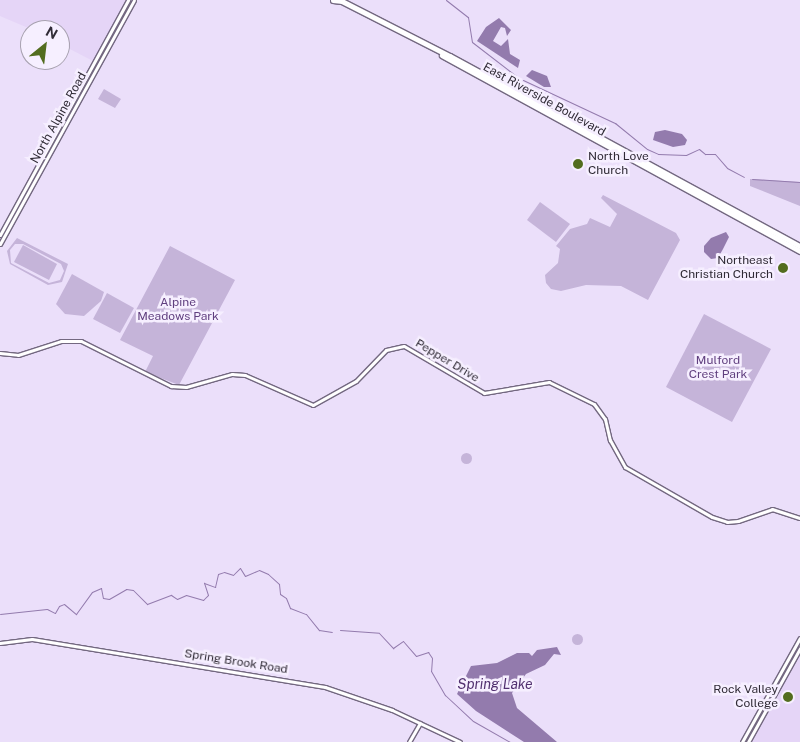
<!DOCTYPE html>
<style>
body{margin:0}
#map{position:relative;width:800px;height:742px;overflow:hidden;background:#ebdffa;font-family:"Public Sans",sans-serif}
div>[style]{position:absolute}
[style*='--x']{left:calc(var(--x)*1px);top:calc(var(--y)*1px);width:calc(var(--w)*1px);rotate:calc(var(--a)*1deg)}
.built>*{inset:0;background:#e5d5f7}
.green>*{inset:0;background:#c5b4d9}
.round{border-radius:50%}
.water>*{inset:0;background:#937bad}
.stream>*{height:1px;margin:-0.5px;padding:0 0.5px;transform-origin:0.5px;border-radius:0.5px;background:#937bad}
.roads{filter:drop-shadow(1px 0 #736880) drop-shadow(-1px 0 #736880) drop-shadow(0 1px #736880) drop-shadow(0 -1px #736880)}
.tertiary>*{height:3px;margin:-1.5px;padding:0 1.5px;transform-origin:1.5px;border-radius:1.5px;background:#fff}
.secondary>*{height:3px;margin:-1.5px;padding:0 1.5px;transform-origin:1.5px;border-radius:1.5px;background:#fff}
.primary>*{height:4.5px;margin:-2.25px;padding:0 2.25px;transform-origin:2.25px;border-radius:2.25px;background:#fff}
.dots>*{width:14px;height:14px;translate:-50% -50%;box-sizing:border-box;border:2px solid #f6efff;border-radius:50%}
span{translate:-50% -50%;white-space:nowrap;text-align:center;line-height:1.15;-webkit-text-stroke:5px #f6efff;paint-order:stroke}
.street-label{font-size:12px;color:#302b36}
.poi-label{font-size:12px;color:#302b36}
.left{translate:0 -50%;text-align:left}
.right{translate:-100% -50%;text-align:right}
.park-label{font-size:12px;color:#603f7f}
.water-label{font-size:14px;color:#523170;font-style:italic}
.north{position:absolute;left:20px;top:20px;width:50px;height:50px;box-sizing:border-box;background:#f6efff;border:1px solid #a7a1af;border-radius:50%;rotate:29deg;font-size:14px;font-weight:700;line-height:20px;text-align:center;color:#302b36}
.north::after{content:'';display:block;margin:auto;width:18px;height:22px;background:#536d1f;clip-path:polygon(50% 0,100% 100%,50% 72%,0 100%)}
</style>
<div id="map">
<div class="built">
<i style="clip-path:polygon(0 0,127px 0,93px 61px,60px 44px,60px 30px,33px 30px,0 16px)"></i>
<i style="clip-path:polygon(800px 653px,800px 742px,751px 742px)"></i>
</div>
<div class="green">
<i style="clip-path:polygon(104px 89px,121px 99px,115px 108px,98px 99px)"></i>
<i style="clip-path:polygon(750px 179px,800px 182px,800px 206px,750px 186px)"></i>
<i style="clip-path:polygon(603px 195px,676px 233px,680px 240px,648px 300px,621px 286px,586px 285px,561px 291px,551px 289px,546px 283px,545px 275px,558px 263px,560px 249px,556px 246px,570px 229px,587px 224px,590px 218px,610px 227px,617px 214px,601px 198px)"></i>
<i style="clip-path:polygon(540px 202px,570px 224px,556px 242px,527px 220px)"></i>
<i style="clip-path:polygon(evenodd,17px 238px,68px 264px,62px 282px,48px 285px,10px 264px,7px 251px,17px 238px,23px 244px,61px 264px,64px 271px,60px 280px,49px 283px,11px 263px,10px 250px,15px 244px,23px 244px)"></i>
<i style="clip-path:polygon(23px 245px,57px 264px,49px 280px,14px 262px)"></i>
<i style="clip-path:polygon(170px 246px,235px 280px,179px 385px,145px 372px,153px 356px,120px 340px)"></i>
<i style="clip-path:polygon(72px 274px,104px 292px,101px 301px,84px 316px,65px 314px,56px 304px)"></i>
<i style="clip-path:polygon(107px 293px,134px 308px,120px 333px,93px 319px)"></i>
<i style="clip-path:polygon(704px 314px,771px 349px,732px 422px,666px 387px)"></i>
<i class="round" style="left:460.5px;top:452.5px;width:11px;height:11px"></i>
<i class="round" style="left:571.5px;top:633.5px;width:11px;height:11px"></i>
</div>
<div class="water">
<i style="clip-path:polygon(499px 18px,511px 30px,507px 36px,505px 28px,501px 27px,493px 41px,501px 46px,508px 39px,510px 54px,520px 60px,518px 68px,477px 41px,486px 27px)"></i>
<i style="clip-path:polygon(532px 70px,547px 76px,551px 87px,544px 87px,526px 76px)"></i>
<i style="clip-path:polygon(665px 130px,682px 134px,687px 140px,685px 145px,673px 147px,653px 140px,655px 132px)"></i>
<i style="clip-path:polygon(726px 232px,729px 237px,723px 249px,718px 258px,711px 259px,704px 252px,704px 246px,711px 238px)"></i>
<i style="clip-path:polygon(557px 647px,561px 655px,554px 654px,545px 665px,526px 674px,512px 693px,517px 708px,557px 742px,524px 742px,476px 711px,457px 694px,471px 666px,497px 663px,517px 653px,529px 653px,532px 656px,537px 650px)"></i>
</div>
<div class="stream">
<i style="--x:446;--y:0;--w:28;--a:38"></i>
<i style="--x:468;--y:17;--w:25;--a:81"></i>
<i style="--x:472;--y:42;--w:56;--a:37.7"></i>
<i style="--x:523;--y:80;--w:102;--a:25.1"></i>
<i style="--x:615;--y:123;--w:41;--a:39.1"></i>
<i style="--x:647;--y:149;--w:12;--a:24"></i>
<i style="--x:658;--y:154;--w:28;--a:2"></i>
<i style="--x:686;--y:155;--w:14;--a:-25"></i>
<i style="--x:699;--y:149;--w:8;--a:40"></i>
<i style="--x:705;--y:154;--w:10;--a:0"></i>
<i style="--x:715;--y:154;--w:18;--a:49"></i>
<i style="--x:727;--y:168;--w:19;--a:28"></i>
<i style="--x:752;--y:179;--w:48;--a:3.6"></i>
<i style="--x:0;--y:614;--w:47;--a:-6.1"></i>
<i style="--x:47;--y:609;--w:9;--a:27"></i>
<i style="--x:55;--y:613;--w:8;--a:-60"></i>
<i style="--x:59;--y:606;--w:5;--a:-22"></i>
<i style="--x:64;--y:604;--w:16;--a:40"></i>
<i style="--x:76;--y:614;--w:27;--a:-54"></i>
<i style="--x:92;--y:592;--w:10;--a:-24"></i>
<i style="--x:101;--y:588;--w:10;--a:79"></i>
<i style="--x:103;--y:598;--w:6;--a:9"></i>
<i style="--x:109;--y:599;--w:20;--a:-30"></i>
<i style="--x:126;--y:589;--w:7;--a:8"></i>
<i style="--x:133;--y:590;--w:20;--a:45"></i>
<i style="--x:147;--y:604;--w:26;--a:-21"></i>
<i style="--x:171;--y:595;--w:7;--a:34"></i>
<i style="--x:177;--y:599;--w:10;--a:-24"></i>
<i style="--x:186;--y:595;--w:18;--a:16"></i>
<i style="--x:203;--y:600;--w:7;--a:-45"></i>
<i style="--x:208;--y:595;--w:13;--a:-108"></i>
<i style="--x:204;--y:583;--w:12;--a:20"></i>
<i style="--x:215;--y:587;--w:13;--a:-77"></i>
<i style="--x:218;--y:574;--w:6;--a:-18"></i>
<i style="--x:224;--y:572;--w:9;--a:18"></i>
<i style="--x:233;--y:575;--w:10;--a:-45"></i>
<i style="--x:240;--y:568;--w:9;--a:58"></i>
<i style="--x:245;--y:576;--w:15;--a:-23"></i>
<i style="--x:259;--y:570;--w:10;--a:24"></i>
<i style="--x:268;--y:574;--w:15;--a:42"></i>
<i style="--x:279;--y:584;--w:10;--a:84"></i>
<i style="--x:280;--y:594;--w:7;--a:34"></i>
<i style="--x:286;--y:598;--w:11;--a:68"></i>
<i style="--x:290;--y:608;--w:17;--a:21"></i>
<i style="--x:306;--y:614;--w:21;--a:51"></i>
<i style="--x:319;--y:630;--w:13;--a:9"></i>
<i style="--x:340;--y:630;--w:39;--a:4"></i>
<i style="--x:379;--y:633;--w:21;--a:47"></i>
<i style="--x:393;--y:648;--w:12;--a:-35"></i>
<i style="--x:403;--y:641;--w:20;--a:49"></i>
<i style="--x:416;--y:656;--w:13;--a:-18"></i>
<i style="--x:428;--y:652;--w:7;--a:56"></i>
<i style="--x:432;--y:658;--w:13;--a:94"></i>
<i style="--x:431;--y:671;--w:28;--a:60"></i>
<i style="--x:445;--y:695;--w:38;--a:43"></i>
<i style="--x:473;--y:721;--w:43;--a:29.6"></i>
</div>
<div class="roads">
<div class="tertiary">
<i style="--x:0;--y:353;--w:18;--a:6"></i>
<i style="--x:18;--y:355;--w:45;--a:-18"></i>
<i style="--x:61;--y:341;--w:20;--a:0"></i>
<i style="--x:81;--y:341;--w:101;--a:26.6"></i>
<i style="--x:171;--y:386;--w:15;--a:4"></i>
<i style="--x:186;--y:387;--w:48;--a:-15.8"></i>
<i style="--x:232;--y:374;--w:13;--a:4"></i>
<i style="--x:245;--y:375;--w:74;--a:23.8"></i>
<i style="--x:313;--y:405;--w:49;--a:-29.2"></i>
<i style="--x:356;--y:381;--w:43;--a:-45.9"></i>
<i style="--x:386;--y:350;--w:18;--a:-13"></i>
<i style="--x:404;--y:346;--w:93;--a:30.4"></i>
<i style="--x:484;--y:393;--w:66;--a:-9.6"></i>
<i style="--x:549;--y:382;--w:50;--a:26.1"></i>
<i style="--x:594;--y:404;--w:19;--a:54"></i>
<i style="--x:605;--y:419;--w:22;--a:77"></i>
<i style="--x:610;--y:440;--w:31;--a:61"></i>
<i style="--x:625;--y:467;--w:100;--a:29.9"></i>
<i style="--x:712;--y:517;--w:16;--a:18"></i>
<i style="--x:727;--y:522;--w:11;--a:-5"></i>
<i style="--x:738;--y:521;--w:36;--a:-19"></i>
<i style="--x:772;--y:509;--w:29;--a:18"></i>
<i style="--x:0;--y:643;--w:32;--a:-7"></i>
<i style="--x:32;--y:639;--w:297;--a:9.3"></i>
<i style="--x:325;--y:687;--w:71;--a:18.9"></i>
<i style="--x:392;--y:710;--w:75;--a:25.2"></i>
<i style="--x:409;--y:742;--w:22;--a:-60"></i>
<i style="--x:742;--y:742;--w:119;--a:-60.9"></i>
<i style="--x:748;--y:742;--w:107;--a:-61"></i>
</div>
<div class="secondary">
<i style="--x:0;--y:235;--w:268;--a:-61.4"></i>
<i style="--x:0;--y:244;--w:278;--a:-61.2"></i>
</div>
<div class="primary">
<i style="--x:333;--y:0;--w:9;--a:6"></i>
<i style="--x:342;--y:1;--w:121;--a:27"></i>
<i style="--x:450;--y:56;--w:398;--a:28.5"></i>
<i style="--x:442;--y:55;--w:408;--a:28.7"></i>
</div>
</div>
<div class="dots">
<i style="left:578px;top:164px;background:#536d1f"></i>
<i style="left:783px;top:268px;background:#536d1f"></i>
<i style="left:788px;top:697px;background:#536d1f"></i>
</div>
<div class="street-label">
<span style="left:544px;top:100px;rotate:29deg">East Riverside Boulevard</span>
<span style="left:59px;top:118px;rotate:-61deg">North Alpine Road</span>
<span style="left:447px;top:361px;rotate:31deg">Pepper Drive</span>
<span style="left:236px;top:662px;rotate:9deg">Spring Brook Road</span>
</div>
<div class="poi-label">
<span class="left" style="left:588px;top:164px">North Love<br>Church</span>
<span class="right" style="left:773px;top:268px">Northeast<br>Christian Church</span>
<span class="right" style="left:778px;top:697px">Rock Valley<br>College</span>
</div>
<div class="park-label">
<span style="left:178px;top:310px">Alpine<br>Meadows Park</span>
<span style="left:718px;top:368px">Mulford<br>Crest Park</span>
</div>
<div class="water-label">
<span style="left:495px;top:684px">Spring Lake</span>
</div>
<div class="north">N</div>
</div>
